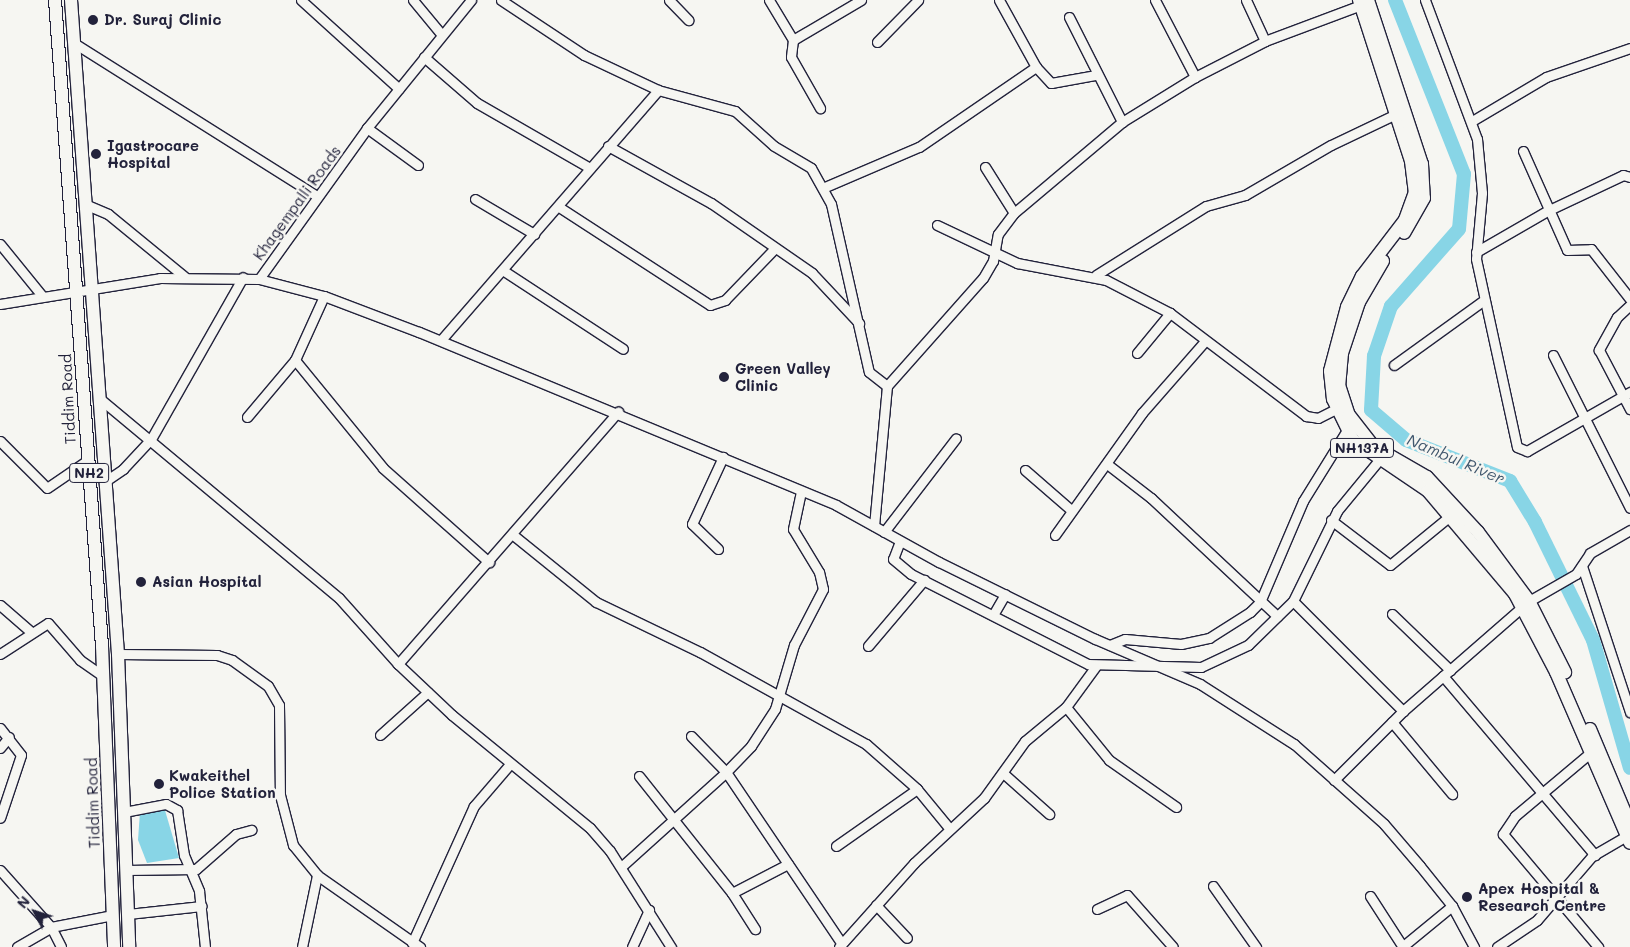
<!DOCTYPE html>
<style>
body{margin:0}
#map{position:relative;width:1630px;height:947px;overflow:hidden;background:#f6f6f2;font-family:Mali,sans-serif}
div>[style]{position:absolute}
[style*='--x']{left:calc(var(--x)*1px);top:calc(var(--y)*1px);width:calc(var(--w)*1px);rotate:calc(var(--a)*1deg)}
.water>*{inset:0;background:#88d5e6}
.river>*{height:14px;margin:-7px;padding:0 7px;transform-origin:7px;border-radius:7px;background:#88d5e6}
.roads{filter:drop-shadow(1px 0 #22223b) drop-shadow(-1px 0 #22223b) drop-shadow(0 1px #22223b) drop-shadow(0 -1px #22223b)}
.minor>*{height:9px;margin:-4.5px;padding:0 4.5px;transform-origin:4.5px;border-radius:4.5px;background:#f6f6f2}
.highway>*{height:12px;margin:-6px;padding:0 6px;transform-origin:6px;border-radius:6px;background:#f6f6f2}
.dots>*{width:14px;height:14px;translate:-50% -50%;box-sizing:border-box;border:2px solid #f6f6f2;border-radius:50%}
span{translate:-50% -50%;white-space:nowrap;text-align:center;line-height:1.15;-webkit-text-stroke:5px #f6f6f2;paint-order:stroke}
.shield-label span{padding:1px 4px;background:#f6f6f2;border:1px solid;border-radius:4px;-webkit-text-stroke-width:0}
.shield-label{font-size:14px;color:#22223b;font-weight:700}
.poi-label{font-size:15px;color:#22223b;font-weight:700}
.left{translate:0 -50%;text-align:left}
.street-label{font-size:15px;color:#22223b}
.water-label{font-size:16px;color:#41586e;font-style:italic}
.north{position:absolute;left:10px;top:887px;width:50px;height:50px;-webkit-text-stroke:4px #f6f6f2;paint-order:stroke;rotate:310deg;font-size:14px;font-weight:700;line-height:20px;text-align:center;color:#22223b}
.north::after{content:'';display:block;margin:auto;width:18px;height:22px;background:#22223b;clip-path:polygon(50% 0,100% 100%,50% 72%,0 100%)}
</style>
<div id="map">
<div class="water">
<i style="clip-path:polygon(164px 807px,179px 858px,147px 863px,138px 840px,140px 812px)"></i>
</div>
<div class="river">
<i style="--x:1395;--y:0;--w:187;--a:68.4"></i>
<i style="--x:1464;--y:174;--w:55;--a:95.2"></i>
<i style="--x:1459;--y:229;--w:103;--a:131.4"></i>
<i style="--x:1391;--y:306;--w:53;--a:108.8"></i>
<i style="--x:1374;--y:356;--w:54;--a:93.2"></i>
<i style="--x:1371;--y:410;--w:46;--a:40.6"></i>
<i style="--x:1406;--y:440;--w:112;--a:21.5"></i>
<i style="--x:1510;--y:481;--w:48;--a:58.6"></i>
<i style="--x:1535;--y:522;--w:131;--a:63.8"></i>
<i style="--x:1593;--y:640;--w:133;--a:73.9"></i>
</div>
<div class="roads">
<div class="minor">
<i style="--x:301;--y:0;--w:132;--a:42.2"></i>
<i style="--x:413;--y:0;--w:45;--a:50.4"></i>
<i style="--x:501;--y:0;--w:100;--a:33.5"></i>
<i style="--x:584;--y:55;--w:82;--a:25.3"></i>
<i style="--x:658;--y:90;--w:80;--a:15.3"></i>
<i style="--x:735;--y:111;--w:52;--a:41.9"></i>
<i style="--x:774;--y:146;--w:43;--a:30.7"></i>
<i style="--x:811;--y:168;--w:41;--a:60.9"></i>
<i style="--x:831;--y:204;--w:172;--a:77.3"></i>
<i style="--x:869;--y:372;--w:23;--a:38"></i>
<i style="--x:669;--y:0;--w:28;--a:46"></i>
<i style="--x:769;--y:0;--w:47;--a:59"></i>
<i style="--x:793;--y:40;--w:79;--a:-30.5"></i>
<i style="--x:999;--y:0;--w:77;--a:61.1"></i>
<i style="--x:1036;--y:67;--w:22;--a:47"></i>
<i style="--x:1051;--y:83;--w:46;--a:-10.1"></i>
<i style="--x:1155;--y:0;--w:87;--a:62.5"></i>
<i style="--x:1246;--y:0;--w:45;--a:65.1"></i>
<i style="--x:1425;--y:0;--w:148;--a:69.5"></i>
<i style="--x:1477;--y:139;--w:54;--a:84.7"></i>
<i style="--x:1482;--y:193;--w:66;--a:95.2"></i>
<i style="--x:1476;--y:259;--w:192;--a:77.7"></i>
<i style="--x:1517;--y:447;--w:11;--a:22"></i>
<i style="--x:1527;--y:451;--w:119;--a:-29.8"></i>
<i style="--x:1069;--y:17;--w:118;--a:63.2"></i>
<i style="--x:793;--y:40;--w:17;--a:97"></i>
<i style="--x:791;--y:57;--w:59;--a:60.4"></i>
<i style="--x:877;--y:42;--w:59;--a:-45.7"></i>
<i style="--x:74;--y:43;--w:287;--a:32.2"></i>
<i style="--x:424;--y:57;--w:70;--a:41"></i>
<i style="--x:477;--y:103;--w:130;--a:29.9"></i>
<i style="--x:1472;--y:121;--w:86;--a:-30.7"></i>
<i style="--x:1546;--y:77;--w:89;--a:-19"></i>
<i style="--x:367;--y:128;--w:63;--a:36"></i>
<i style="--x:608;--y:146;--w:118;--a:29"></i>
<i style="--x:711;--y:203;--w:123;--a:34.7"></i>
<i style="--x:812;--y:273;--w:69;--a:46.8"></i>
<i style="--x:1523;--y:151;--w:108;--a:66"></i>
<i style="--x:1567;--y:250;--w:24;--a:-2"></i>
<i style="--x:1591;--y:249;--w:63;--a:52"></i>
<i style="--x:985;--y:167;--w:54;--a:57.8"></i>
<i style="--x:825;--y:187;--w:102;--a:-23.1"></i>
<i style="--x:919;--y:147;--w:142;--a:-34.4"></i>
<i style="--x:475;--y:199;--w:69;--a:30.7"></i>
<i style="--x:87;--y:205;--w:23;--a:23"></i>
<i style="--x:108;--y:214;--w:99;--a:39.3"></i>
<i style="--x:559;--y:207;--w:180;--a:33"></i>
<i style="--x:710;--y:305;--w:16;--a:-18"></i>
<i style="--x:725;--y:300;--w:71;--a:-46.1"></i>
<i style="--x:937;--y:225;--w:89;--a:25.4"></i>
<i style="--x:1017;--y:263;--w:91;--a:10.8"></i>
<i style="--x:1106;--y:280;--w:72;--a:27.3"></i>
<i style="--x:1170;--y:313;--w:171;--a:37.1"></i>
<i style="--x:1306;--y:416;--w:12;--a:9"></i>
<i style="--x:1318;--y:418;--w:20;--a:-27"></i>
<i style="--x:0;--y:244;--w:68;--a:50.9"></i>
<i style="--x:1476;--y:252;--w:82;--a:-30"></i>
<i style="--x:1547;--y:211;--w:84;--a:-25.3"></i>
<i style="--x:1623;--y:175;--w:7;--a:16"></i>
<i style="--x:504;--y:271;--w:142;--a:33.2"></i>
<i style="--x:1096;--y:275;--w:130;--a:-32.1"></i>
<i style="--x:1206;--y:206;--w:41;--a:-15.8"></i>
<i style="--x:1245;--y:195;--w:99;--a:-30.2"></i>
<i style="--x:1331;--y:145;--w:72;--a:-25.5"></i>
<i style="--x:259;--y:279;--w:186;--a:-54.4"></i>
<i style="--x:367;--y:128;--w:165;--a:-50.9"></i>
<i style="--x:324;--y:296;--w:70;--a:114.4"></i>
<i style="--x:295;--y:360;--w:139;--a:50.8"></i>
<i style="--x:383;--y:468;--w:142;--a:41.6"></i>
<i style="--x:0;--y:304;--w:162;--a:-9.2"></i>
<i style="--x:160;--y:278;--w:99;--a:0.6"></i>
<i style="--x:259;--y:279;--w:67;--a:14.7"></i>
<i style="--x:324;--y:296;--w:102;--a:20.8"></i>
<i style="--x:419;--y:332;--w:451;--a:22.5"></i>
<i style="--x:836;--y:505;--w:118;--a:29"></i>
<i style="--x:939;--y:562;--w:174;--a:26.3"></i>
<i style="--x:1095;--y:639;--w:114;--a:23.2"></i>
<i style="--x:1200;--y:684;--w:112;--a:32.6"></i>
<i style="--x:1294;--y:744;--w:120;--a:41.6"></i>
<i style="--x:1384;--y:824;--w:55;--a:49.4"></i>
<i style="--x:1420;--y:866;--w:51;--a:51.3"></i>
<i style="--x:1452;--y:906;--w:47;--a:61.8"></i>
<i style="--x:1630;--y:305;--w:18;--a:137"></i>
<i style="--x:1617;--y:317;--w:38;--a:119"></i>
<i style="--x:1599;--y:350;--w:67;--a:62.3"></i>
<i style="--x:441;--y:340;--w:331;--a:-49"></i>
<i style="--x:1137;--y:353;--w:52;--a:-50.5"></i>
<i style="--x:1553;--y:355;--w:171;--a:63.3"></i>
<i style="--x:1394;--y:365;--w:111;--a:-35.8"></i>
<i style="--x:99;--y:398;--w:312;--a:39.8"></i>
<i style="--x:339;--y:598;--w:89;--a:48.2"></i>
<i style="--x:398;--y:664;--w:74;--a:43.4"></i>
<i style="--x:452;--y:715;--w:178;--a:39.3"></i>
<i style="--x:590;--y:828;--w:30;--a:49"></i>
<i style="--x:610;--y:851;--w:114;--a:57.6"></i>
<i style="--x:247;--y:417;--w:75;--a:-49.9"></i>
<i style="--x:0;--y:441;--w:66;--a:45"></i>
<i style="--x:47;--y:488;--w:50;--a:-34.3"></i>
<i style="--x:1107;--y:464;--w:56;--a:37.7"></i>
<i style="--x:1151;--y:498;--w:173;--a:43.1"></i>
<i style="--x:1025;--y:470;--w:60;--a:40.9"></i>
<i style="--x:104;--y:482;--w:23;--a:-34"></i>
<i style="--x:123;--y:469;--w:41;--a:-47"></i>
<i style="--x:151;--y:439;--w:186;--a:-60.4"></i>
<i style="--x:1331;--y:520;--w:74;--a:37.3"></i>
<i style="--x:1390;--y:565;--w:79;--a:-39.3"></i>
<i style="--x:874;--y:526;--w:141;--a:-84.7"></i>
<i style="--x:887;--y:386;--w:144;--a:-48.4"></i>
<i style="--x:983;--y:278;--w:20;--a:-60"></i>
<i style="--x:993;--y:261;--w:27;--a:-80"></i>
<i style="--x:998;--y:234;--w:26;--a:-53"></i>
<i style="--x:1014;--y:213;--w:141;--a:-40.1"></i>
<i style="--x:1122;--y:122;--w:86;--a:-31.7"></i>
<i style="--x:1195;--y:77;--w:79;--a:-27.2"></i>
<i style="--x:1265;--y:41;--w:108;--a:-20.6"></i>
<i style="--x:884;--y:532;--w:118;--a:-52.5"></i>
<i style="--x:512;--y:534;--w:108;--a:39"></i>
<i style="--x:596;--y:602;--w:115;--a:25.7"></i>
<i style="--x:700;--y:652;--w:190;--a:29"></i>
<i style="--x:866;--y:744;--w:68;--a:41.4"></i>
<i style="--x:917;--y:789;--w:50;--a:50.6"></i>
<i style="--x:1055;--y:535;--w:150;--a:-54.5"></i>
<i style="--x:1142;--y:413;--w:96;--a:-48.8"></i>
<i style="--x:900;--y:541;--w:19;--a:111"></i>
<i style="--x:893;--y:559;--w:23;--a:40"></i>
<i style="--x:911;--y:574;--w:199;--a:27"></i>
<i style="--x:1088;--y:664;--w:113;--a:1.5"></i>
<i style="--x:1201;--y:667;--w:52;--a:-25.1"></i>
<i style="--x:1248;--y:645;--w:63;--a:-44.4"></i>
<i style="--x:1293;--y:601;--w:100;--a:-63.9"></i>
<i style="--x:1337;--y:511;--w:74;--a:-50.5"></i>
<i style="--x:718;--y:549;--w:36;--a:-136"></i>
<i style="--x:692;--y:524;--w:74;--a:-65.2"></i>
<i style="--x:1582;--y:566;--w:154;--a:71.8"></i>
<i style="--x:1293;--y:601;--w:156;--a:45"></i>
<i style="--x:0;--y:605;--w:40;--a:41"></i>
<i style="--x:1392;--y:614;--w:81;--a:44"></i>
<i style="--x:993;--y:615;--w:24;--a:-60"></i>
<i style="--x:1110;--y:645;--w:16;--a:-22"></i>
<i style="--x:1125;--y:639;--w:56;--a:5.1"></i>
<i style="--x:1181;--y:644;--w:29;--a:-12"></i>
<i style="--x:1209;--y:638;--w:49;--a:-32.4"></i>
<i style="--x:1250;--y:612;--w:14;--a:-45"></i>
<i style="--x:1260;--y:602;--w:110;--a:-66.9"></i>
<i style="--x:1303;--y:501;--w:84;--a:-58.2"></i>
<i style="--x:868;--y:646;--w:87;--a:-49.7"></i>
<i style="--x:0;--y:654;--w:57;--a:-32.9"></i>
<i style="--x:48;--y:623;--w:49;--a:49.1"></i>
<i style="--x:80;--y:660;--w:28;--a:35"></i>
<i style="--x:118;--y:654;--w:99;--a:0.6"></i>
<i style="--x:217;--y:655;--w:16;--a:18"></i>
<i style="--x:232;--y:660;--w:44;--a:35.8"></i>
<i style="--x:268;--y:686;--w:22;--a:60"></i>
<i style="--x:279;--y:705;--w:90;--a:89.4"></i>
<i style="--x:280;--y:795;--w:52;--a:75.4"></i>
<i style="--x:293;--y:845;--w:38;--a:51"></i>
<i style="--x:317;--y:875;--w:126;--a:35"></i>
<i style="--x:398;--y:664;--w:335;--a:-48.9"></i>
<i style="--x:1443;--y:676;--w:235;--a:49.7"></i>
<i style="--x:1066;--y:707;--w:68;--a:50.9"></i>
<i style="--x:1109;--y:760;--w:82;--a:35"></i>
<i style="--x:1392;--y:722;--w:94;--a:50.2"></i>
<i style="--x:0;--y:728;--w:34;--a:52"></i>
<i style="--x:21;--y:755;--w:66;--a:108.4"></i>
<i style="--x:380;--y:735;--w:64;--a:-41.9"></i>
<i style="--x:691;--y:736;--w:50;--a:45.8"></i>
<i style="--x:726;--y:772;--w:207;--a:56"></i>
<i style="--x:0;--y:748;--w:14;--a:-51"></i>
<i style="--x:1590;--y:753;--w:98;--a:140"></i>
<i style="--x:1515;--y:816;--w:22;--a:124"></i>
<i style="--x:1503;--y:834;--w:148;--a:49.9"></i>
<i style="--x:1003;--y:773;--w:62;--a:41.7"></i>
<i style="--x:639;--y:776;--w:149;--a:51.5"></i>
<i style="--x:732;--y:893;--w:63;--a:-27.4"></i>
<i style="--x:1334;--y:780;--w:98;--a:-45"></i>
<i style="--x:1403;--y:711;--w:167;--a:-41.1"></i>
<i style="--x:1529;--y:601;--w:54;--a:-29.9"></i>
<i style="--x:1576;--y:574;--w:25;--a:-56"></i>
<i style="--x:1590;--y:553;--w:46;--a:-29.9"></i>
<i style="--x:124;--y:812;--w:43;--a:-10.8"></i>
<i style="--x:166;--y:804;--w:13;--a:29"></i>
<i style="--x:177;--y:810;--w:46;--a:81.2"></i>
<i style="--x:184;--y:855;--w:39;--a:67"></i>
<i style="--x:199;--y:891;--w:56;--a:83.9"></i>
<i style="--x:836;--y:846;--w:99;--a:-35.1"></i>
<i style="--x:621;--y:867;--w:142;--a:-42.1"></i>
<i style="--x:726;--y:772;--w:36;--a:-46"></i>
<i style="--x:751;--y:746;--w:44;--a:-57"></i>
<i style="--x:775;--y:709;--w:67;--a:-73.5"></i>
<i style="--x:794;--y:645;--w:63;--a:-62.6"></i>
<i style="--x:823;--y:589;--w:17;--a:-103"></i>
<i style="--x:819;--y:572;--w:50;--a:-121.2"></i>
<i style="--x:793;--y:529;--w:39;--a:-78"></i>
<i style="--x:0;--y:870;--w:76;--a:48.2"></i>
<i style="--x:51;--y:927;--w:22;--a:63"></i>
<i style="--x:126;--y:870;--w:70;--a:-0.8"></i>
<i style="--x:196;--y:869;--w:53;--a:-41.2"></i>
<i style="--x:236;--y:834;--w:16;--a:-15"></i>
<i style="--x:1213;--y:886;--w:75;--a:54.8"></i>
<i style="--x:732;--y:893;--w:43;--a:57.4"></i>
<i style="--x:1370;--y:896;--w:61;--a:57.1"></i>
<i style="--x:876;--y:905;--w:45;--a:46.8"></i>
<i style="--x:1097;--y:909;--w:33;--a:-25"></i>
<i style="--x:1127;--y:895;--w:69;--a:48.5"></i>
<i style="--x:128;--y:914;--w:74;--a:-6.2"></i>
<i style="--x:412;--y:943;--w:150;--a:-65.7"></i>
<i style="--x:474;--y:806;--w:55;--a:-49.4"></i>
<i style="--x:17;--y:947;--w:39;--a:-30"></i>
<i style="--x:51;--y:927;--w:63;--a:-11"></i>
<i style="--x:302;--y:947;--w:74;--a:-78.2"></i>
<i style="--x:632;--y:947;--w:41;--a:-65.3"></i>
<i style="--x:839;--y:947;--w:113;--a:-48.2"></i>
<i style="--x:914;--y:863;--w:96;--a:-42.9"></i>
<i style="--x:984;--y:798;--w:70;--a:-54.3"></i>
<i style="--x:1025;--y:741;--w:53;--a:-39.7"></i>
<i style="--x:1066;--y:707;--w:51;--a:-53.8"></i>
<i style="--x:1402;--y:947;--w:65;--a:-39.4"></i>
<i style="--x:1497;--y:947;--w:48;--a:-34"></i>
<i style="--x:1537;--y:920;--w:84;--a:-49.3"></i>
<i style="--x:1592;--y:856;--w:44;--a:-30.1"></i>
</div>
<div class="highway">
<i style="--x:55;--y:0;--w:648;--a:85.84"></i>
<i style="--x:102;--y:646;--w:301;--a:87.7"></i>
<i style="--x:71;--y:0;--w:656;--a:85.89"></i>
<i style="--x:118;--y:654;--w:293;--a:87.8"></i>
<i style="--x:1359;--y:0;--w:169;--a:72.1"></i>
<i style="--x:1411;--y:161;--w:31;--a:83"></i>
<i style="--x:1415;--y:192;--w:30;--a:110"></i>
<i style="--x:1405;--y:220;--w:71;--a:127.5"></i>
<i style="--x:1362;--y:276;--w:34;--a:116"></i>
<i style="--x:1347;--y:307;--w:66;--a:104.9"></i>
<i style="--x:1330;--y:371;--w:28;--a:84"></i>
<i style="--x:1333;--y:399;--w:46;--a:64"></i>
<i style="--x:1353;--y:440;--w:91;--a:34.2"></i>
<i style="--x:1428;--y:491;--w:135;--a:49.8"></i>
<i style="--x:1515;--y:594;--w:88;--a:62.3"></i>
<i style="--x:1556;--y:672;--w:186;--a:66.6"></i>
<i style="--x:1368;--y:0;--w:173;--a:71.8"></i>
<i style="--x:1422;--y:164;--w:34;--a:87"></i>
<i style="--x:1424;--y:198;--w:40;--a:119.7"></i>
<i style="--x:1383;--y:261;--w:48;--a:120.3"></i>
<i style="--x:1359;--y:302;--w:54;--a:108.4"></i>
<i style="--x:1342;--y:353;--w:32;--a:95"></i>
<i style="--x:1339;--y:385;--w:32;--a:72"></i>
<i style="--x:1349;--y:415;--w:39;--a:52"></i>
<i style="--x:1373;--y:446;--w:62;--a:29.9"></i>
<i style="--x:1427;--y:477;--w:75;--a:47.2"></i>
<i style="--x:1478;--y:532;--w:86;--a:53.5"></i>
<i style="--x:1529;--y:601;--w:80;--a:63.1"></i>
<i style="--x:1590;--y:729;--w:103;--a:67.2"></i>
</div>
</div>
<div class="dots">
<i style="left:93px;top:20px;background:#22223b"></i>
<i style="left:96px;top:154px;background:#22223b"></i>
<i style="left:724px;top:377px;background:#22223b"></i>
<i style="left:141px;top:582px;background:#22223b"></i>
<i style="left:159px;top:784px;background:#22223b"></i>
<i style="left:1467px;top:897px;background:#22223b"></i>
</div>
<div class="shield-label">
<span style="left:1362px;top:448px">NH137A</span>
<span style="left:89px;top:473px">NH2</span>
</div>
<div class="poi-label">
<span class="left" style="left:104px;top:20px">Dr. Suraj Clinic</span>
<span class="left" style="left:107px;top:154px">Igastrocare<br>Hospital</span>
<span class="left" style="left:735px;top:377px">Green Valley<br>Clinic</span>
<span class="left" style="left:152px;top:582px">Asian Hospital</span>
<span class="left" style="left:169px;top:784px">Kwakeithel<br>Police Station</span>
<span class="left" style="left:1478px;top:897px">Apex Hospital &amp;<br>Research Centre</span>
</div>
<div class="street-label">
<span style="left:297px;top:203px;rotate:-54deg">Khagempalli Roads</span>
<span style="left:68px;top:399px;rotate:-93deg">Tiddim Road</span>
<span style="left:93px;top:803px;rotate:-92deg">Tiddim Road</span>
</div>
<div class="water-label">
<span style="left:1456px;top:459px;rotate:23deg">Nambul River</span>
</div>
<div class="north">N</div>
</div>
